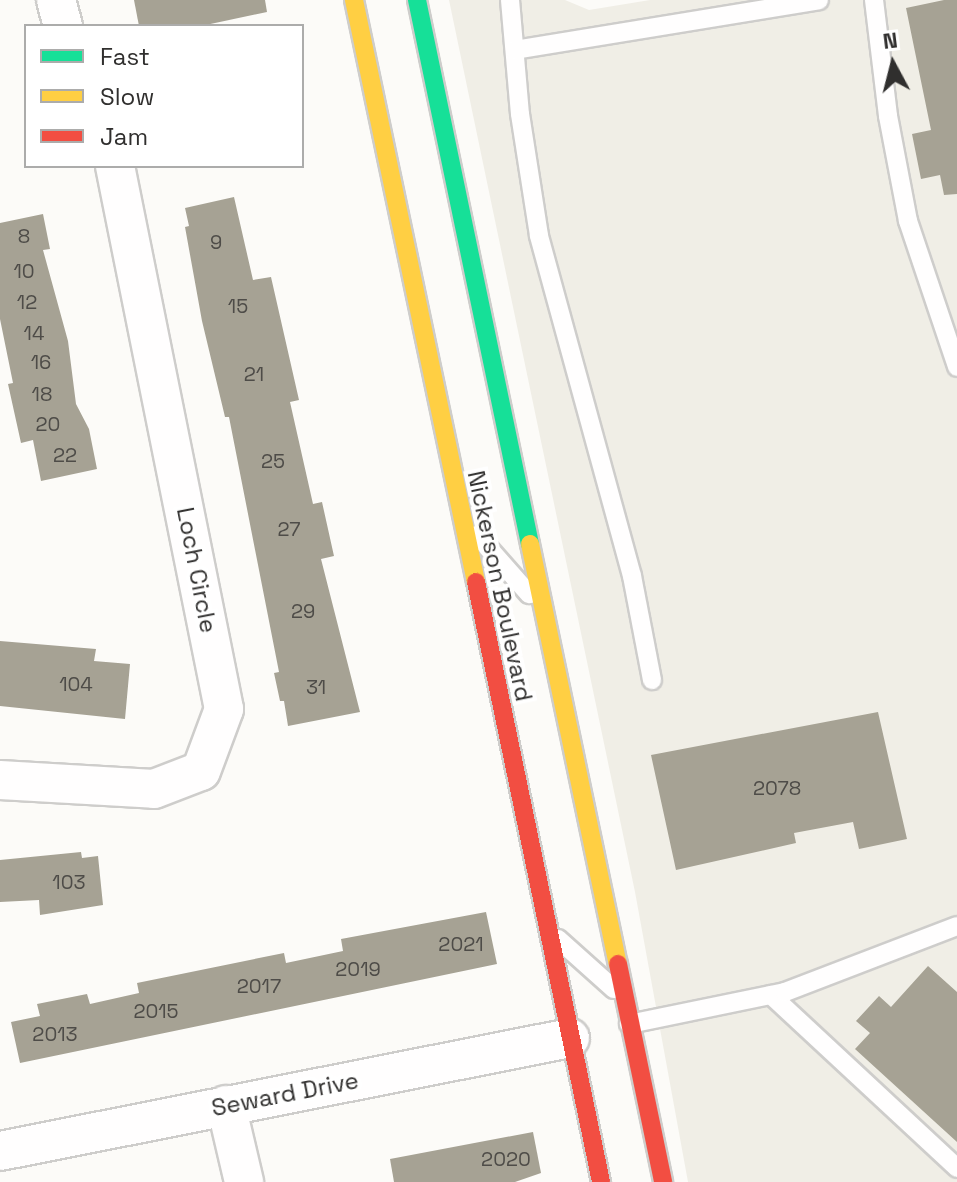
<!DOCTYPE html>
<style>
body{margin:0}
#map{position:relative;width:957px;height:1182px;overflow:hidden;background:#fcfbf8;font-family:"Space Grotesk",sans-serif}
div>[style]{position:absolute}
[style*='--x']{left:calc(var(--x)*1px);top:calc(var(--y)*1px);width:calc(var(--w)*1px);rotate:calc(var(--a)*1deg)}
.built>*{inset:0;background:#f0eee6}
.building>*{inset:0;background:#a6a294}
.roads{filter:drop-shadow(2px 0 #cecdcb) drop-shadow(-2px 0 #cecdcb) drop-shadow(0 2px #cecdcb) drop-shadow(0 -2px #cecdcb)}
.lane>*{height:18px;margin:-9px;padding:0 9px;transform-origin:9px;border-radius:9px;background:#fffefe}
.street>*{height:38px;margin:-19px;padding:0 19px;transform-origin:19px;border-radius:19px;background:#fffefe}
.fast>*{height:18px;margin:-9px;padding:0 9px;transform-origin:9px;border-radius:9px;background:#16e098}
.slow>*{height:18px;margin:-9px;padding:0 9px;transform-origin:9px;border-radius:9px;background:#ffcf43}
.jam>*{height:18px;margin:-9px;padding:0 9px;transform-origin:9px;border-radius:9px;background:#f24e42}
span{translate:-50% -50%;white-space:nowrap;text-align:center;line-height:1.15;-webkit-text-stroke:8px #fff;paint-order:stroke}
.number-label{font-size:20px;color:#4e4c48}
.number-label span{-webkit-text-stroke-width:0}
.street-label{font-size:24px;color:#302f2e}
.legend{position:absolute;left:24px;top:24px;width:280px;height:144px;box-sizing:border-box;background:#fff;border:2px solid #acacab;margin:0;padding:10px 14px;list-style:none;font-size:24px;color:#302f2e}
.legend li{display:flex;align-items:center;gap:16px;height:40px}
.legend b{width:40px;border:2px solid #acacab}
.north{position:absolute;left:853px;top:24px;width:80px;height:80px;-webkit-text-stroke:6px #fff;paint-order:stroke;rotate:353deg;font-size:22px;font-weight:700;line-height:32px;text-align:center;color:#302f2e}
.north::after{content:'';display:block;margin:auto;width:28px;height:36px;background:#302f2e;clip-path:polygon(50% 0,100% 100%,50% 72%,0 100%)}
</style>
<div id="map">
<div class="built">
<i style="clip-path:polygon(449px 0,565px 0,589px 10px,650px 0,957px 0,957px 1182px,688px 1182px,635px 892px)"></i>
</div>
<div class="building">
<i style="clip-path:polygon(134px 0,265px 0,267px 12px,201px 26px,139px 26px)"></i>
<i style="clip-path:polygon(944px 0,957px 0,957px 194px,944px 195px,940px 175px,921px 179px,912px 134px,931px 130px,906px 8px)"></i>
<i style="clip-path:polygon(234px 197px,253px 280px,271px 277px,299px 400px,290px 402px,313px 504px,322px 502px,334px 556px,321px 559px,360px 712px,288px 726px,284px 701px,280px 701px,274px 673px,279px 672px,229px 417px,225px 417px,202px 321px,185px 227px,189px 226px,185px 208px)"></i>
<i style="clip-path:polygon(43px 214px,50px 249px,43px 250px,68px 341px,76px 404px,89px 429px,97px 469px,41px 481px,33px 440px,21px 443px,8px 384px,13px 383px,0 319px,0 223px)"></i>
<i style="clip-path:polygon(0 641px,96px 649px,94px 661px,130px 664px,125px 719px,0 706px)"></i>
<i style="clip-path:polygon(878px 712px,907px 839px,859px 849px,853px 822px,794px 833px,796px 843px,676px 870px,651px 755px)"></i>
<i style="clip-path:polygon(81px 852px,82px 858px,98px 856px,103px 905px,40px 915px,39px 900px,0 902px,0 860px)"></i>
<i style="clip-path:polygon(486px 912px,497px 964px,20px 1063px,11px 1022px,40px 1016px,37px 1004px,87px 994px,90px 1004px,139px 993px,137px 983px,284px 953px,286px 963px,343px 951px,341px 939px)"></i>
<i style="clip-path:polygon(928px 966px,957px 992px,957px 1142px,855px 1049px,870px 1033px,856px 1021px,879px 996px,891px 1007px)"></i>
<i style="clip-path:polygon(533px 1132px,541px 1173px,515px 1182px,394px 1182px,390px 1159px)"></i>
</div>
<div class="roads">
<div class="lane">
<i style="--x:510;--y:0;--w:114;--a:85"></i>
<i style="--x:520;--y:114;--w:123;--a:81.1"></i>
<i style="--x:539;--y:236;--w:352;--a:74.7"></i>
<i style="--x:632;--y:576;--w:106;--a:79.1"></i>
<i style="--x:874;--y:0;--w:117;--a:83.1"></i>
<i style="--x:888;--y:116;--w:107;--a:79.2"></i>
<i style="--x:908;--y:221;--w:154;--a:71.4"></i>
<i style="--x:515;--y:50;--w:308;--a:-9.3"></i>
<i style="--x:477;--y:535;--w:79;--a:48.6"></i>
<i style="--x:558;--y:939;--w:75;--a:41.8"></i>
<i style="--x:771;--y:995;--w:254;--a:42.9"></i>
<i style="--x:629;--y:1024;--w:159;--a:-11.6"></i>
<i style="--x:785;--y:992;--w:184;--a:-21"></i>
</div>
<div class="street">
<i style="--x:56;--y:0;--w:27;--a:75"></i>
<i style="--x:0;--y:780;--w:154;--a:3.3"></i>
<i style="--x:154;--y:789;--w:50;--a:-21"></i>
<i style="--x:201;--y:771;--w:66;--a:-69.6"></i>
<i style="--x:224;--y:709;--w:554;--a:-101.35"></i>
<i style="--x:226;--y:1105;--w:79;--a:76.8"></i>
<i style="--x:0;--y:1151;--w:581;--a:-11.21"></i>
</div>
<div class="fast">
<i style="--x:417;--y:0;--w:556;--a:78.27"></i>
</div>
<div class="slow">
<i style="--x:354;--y:0;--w:595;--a:78.16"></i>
<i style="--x:530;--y:544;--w:429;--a:78.2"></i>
</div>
<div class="jam">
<i style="--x:476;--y:582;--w:613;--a:78.23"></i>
<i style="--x:618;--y:964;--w:223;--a:78.3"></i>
</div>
</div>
<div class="number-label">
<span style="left:24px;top:236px">8</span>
<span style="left:216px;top:242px">9</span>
<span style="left:24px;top:271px">10</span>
<span style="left:27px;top:302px">12</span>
<span style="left:238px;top:306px">15</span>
<span style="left:34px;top:333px">14</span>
<span style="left:41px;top:362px">16</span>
<span style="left:254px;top:374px">21</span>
<span style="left:42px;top:394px">18</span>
<span style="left:48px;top:424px">20</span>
<span style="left:65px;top:455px">22</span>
<span style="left:273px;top:461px">25</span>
<span style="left:289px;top:529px">27</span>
<span style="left:303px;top:611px">29</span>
<span style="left:76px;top:684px">104</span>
<span style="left:316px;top:687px">31</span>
<span style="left:777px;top:788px">2078</span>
<span style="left:69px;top:882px">103</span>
<span style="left:461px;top:944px">2021</span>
<span style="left:358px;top:969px">2019</span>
<span style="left:259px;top:986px">2017</span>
<span style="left:156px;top:1011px">2015</span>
<span style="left:55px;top:1034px">2013</span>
<span style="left:506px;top:1159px">2020</span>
</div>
<div class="street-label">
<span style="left:197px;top:570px;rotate:79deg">Loch Circle</span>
<span style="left:500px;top:586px;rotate:78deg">Nickerson Boulevard</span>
<span style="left:285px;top:1094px;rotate:-11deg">Seward Drive</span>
</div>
<ul class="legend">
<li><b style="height:10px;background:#16e098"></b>Fast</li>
<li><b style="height:10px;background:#ffcf43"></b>Slow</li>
<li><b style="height:10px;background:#f24e42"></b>Jam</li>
</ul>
<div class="north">N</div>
</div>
